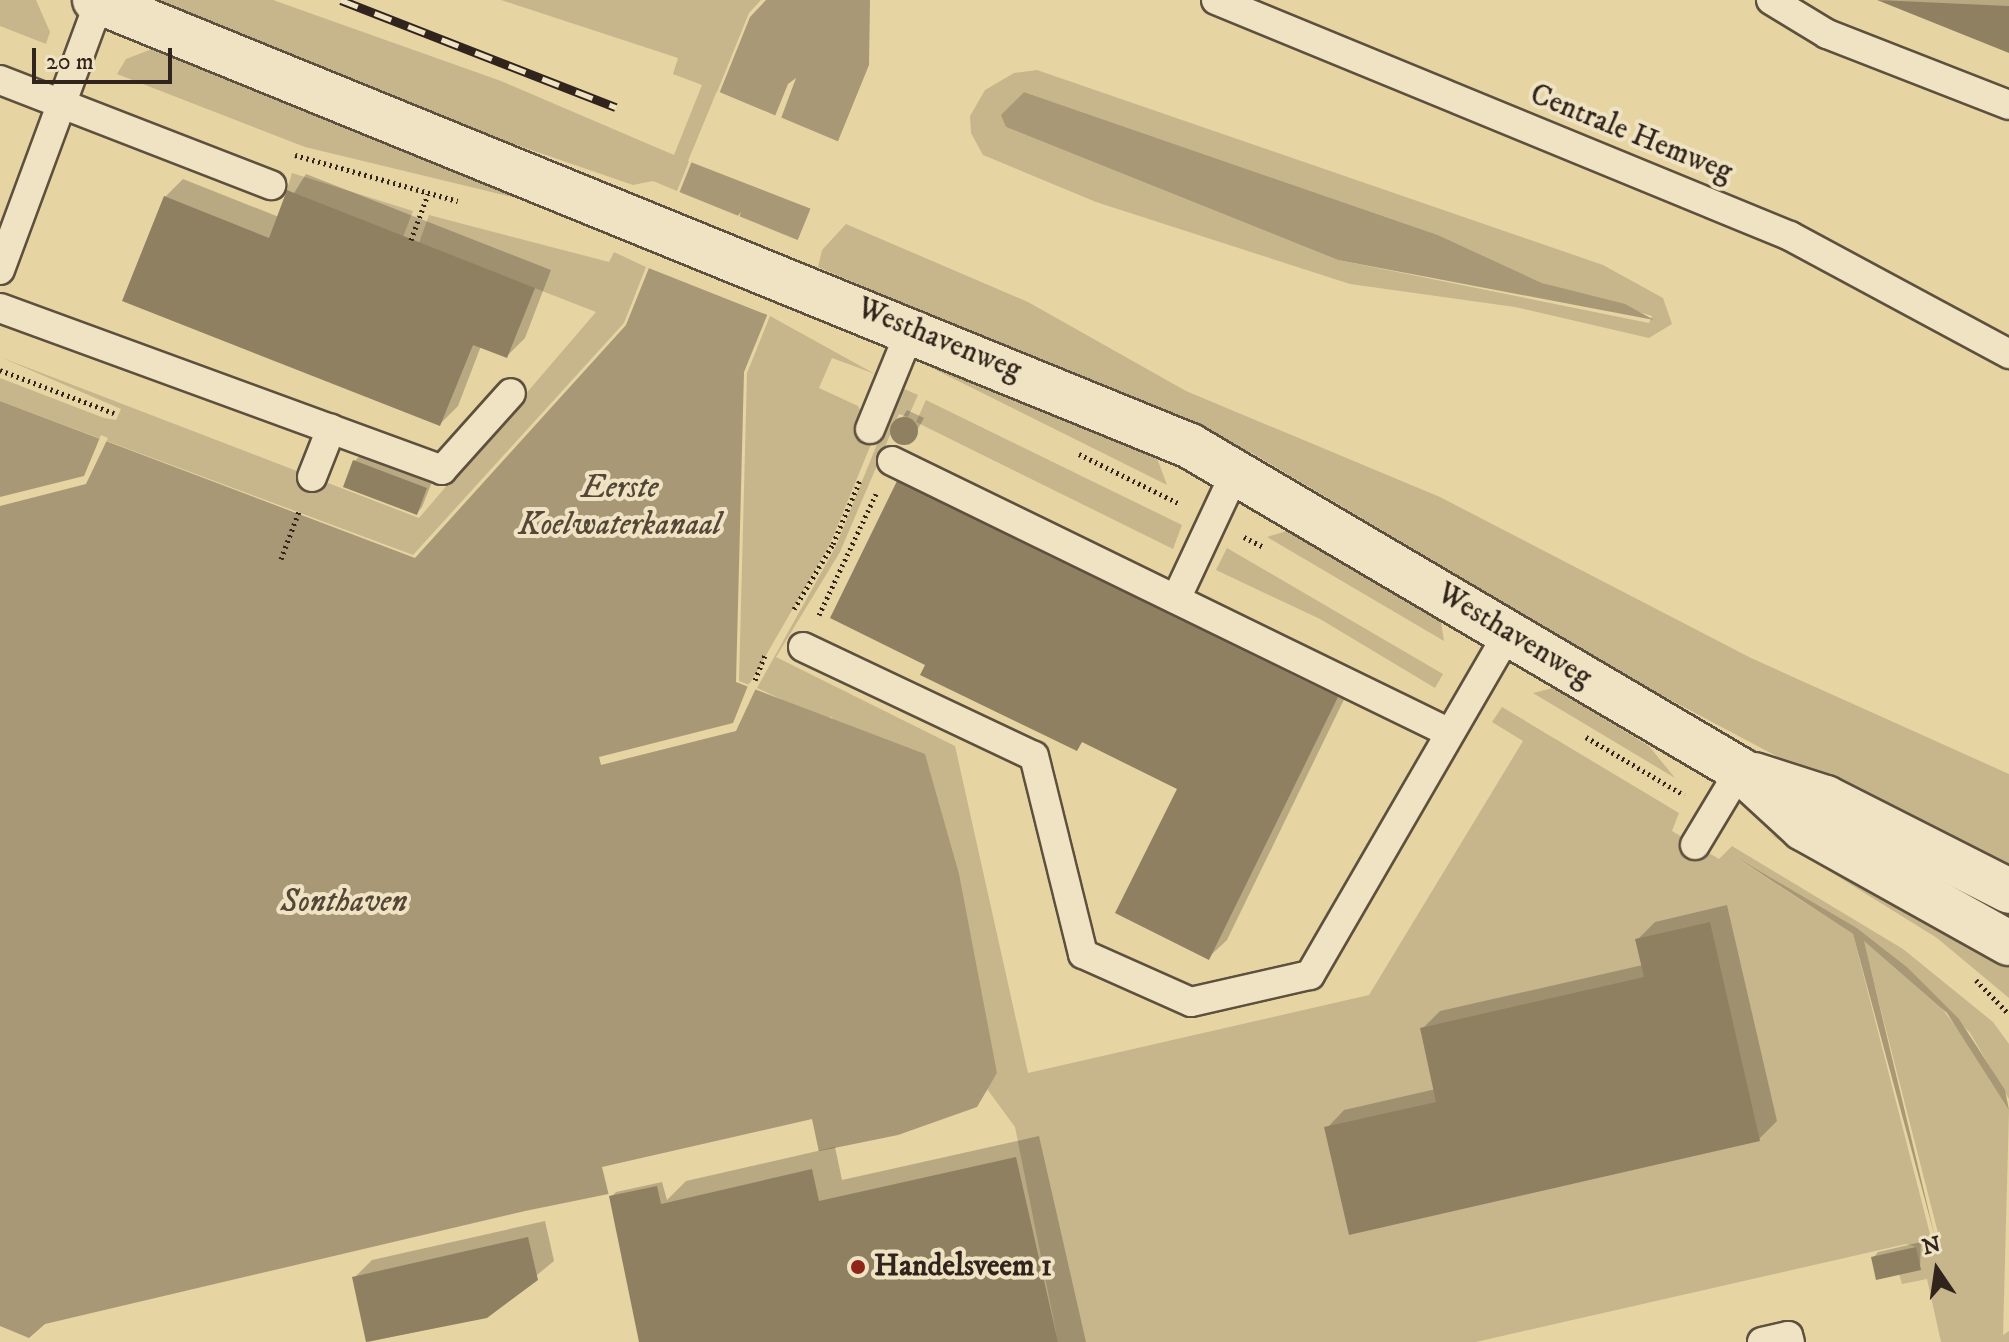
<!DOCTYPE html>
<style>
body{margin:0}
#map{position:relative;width:2009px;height:1342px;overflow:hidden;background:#e6d4a3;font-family:"IM FELL DW Pica",serif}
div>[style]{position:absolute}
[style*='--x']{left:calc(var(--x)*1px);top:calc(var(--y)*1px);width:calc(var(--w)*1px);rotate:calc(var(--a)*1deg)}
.green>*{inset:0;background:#c7b68c}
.water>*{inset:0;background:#a89875}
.pier>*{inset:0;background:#e6d4a3}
.shadow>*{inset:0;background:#0003}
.building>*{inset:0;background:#8f8062}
.round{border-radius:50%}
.path>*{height:5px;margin-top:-2.5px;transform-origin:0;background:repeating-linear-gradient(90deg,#31241c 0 2px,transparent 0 6px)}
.roads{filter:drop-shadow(2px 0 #5e503e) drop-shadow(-2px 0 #5e503e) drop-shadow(0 2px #5e503e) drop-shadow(0 -2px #5e503e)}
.lane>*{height:28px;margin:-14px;padding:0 14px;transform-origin:14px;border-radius:14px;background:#efe3c3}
.secondary>*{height:44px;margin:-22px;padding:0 22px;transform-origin:22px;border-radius:22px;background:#efe3c3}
.rail>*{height:9px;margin-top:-4.5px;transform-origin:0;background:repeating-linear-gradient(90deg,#efe3c3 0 18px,#31241c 0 36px);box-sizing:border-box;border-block:2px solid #31241c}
.dots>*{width:22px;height:22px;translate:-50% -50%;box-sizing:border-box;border:4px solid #efe3c3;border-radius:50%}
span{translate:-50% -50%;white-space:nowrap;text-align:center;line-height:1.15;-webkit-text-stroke:8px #efe3c3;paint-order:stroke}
.street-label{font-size:30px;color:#31241c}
.poi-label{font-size:30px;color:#31241c;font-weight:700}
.left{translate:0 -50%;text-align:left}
.water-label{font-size:32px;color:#554737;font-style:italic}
.north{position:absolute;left:1897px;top:1230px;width:80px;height:80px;-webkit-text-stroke:6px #efe3c3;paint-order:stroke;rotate:347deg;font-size:22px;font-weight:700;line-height:32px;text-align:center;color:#31241c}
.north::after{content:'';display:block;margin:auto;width:28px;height:36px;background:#31241c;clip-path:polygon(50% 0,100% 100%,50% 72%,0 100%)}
.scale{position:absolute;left:32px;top:48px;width:140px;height:36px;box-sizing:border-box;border:4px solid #31241c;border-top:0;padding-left:10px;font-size:24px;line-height:28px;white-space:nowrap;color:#31241c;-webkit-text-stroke:6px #efe3c3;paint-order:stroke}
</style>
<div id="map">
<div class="green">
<i style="clip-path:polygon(0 0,36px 0,50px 32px,46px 44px,0 26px)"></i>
<i style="clip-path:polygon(153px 0,273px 0,501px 81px,674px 155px,702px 85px,673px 74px,678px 58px,501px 0,761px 0,749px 13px,677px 191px,653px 181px,633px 185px,476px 131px)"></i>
<i style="clip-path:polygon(157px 47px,558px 208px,305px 147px,117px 74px,126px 59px)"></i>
<i style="clip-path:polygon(evenodd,1037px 70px,1603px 265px,1663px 298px,1672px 324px,1649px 338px,1515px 307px,1350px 284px,1096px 202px,983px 155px,971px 133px,970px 116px,985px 90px,1014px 73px,1037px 70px,1024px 92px,1438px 235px,1542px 283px,1652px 316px,1649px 323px,1338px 260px,1006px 127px,1002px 115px,1024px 92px)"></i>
<i style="clip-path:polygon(292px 173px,413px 211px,403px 237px,287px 190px)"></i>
<i style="clip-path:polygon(429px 215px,609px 262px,614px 252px,646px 267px,624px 323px,413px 555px,0 401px,0 378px,104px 418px,116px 420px,121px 409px,0 357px,419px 518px,596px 312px,419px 243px)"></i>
<i style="clip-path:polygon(846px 224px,1028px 302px,1186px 391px,1440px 497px,1751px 658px,2009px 774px,2009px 879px,1646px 687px,1252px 453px,818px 267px,822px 250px)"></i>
<i style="clip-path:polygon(770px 316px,875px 374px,832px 358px,819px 388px,858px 406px,874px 437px,830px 544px,749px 685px,739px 681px,747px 373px)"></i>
<i style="clip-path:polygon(919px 353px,1155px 453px,1167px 485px,916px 360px)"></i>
<i style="clip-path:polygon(900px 387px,918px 395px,908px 417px,899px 414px,840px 552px,776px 657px,955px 746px,1028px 1073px,1369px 995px,1523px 741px,1492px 722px,1502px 707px,1679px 813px,1672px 831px,1719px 859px,1732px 846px,1903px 949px,1993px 1022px,2009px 1044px,2009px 1099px,1970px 1033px,1907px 967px,1857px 928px,1733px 856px,1853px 934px,1930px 1234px,1938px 1233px,1863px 940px,1934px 998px,1992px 1074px,2009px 1110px,2003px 1335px,2009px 1331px,2009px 1342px,1941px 1342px,1927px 1279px,1902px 1284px,1899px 1274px,1916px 1247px,1906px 1244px,1476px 1342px,1058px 1342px,1015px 1127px,987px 1089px,997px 1073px,831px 716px,829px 722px,757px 688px,836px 546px)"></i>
<i style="clip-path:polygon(926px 400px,1182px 525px,1173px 549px,916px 422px)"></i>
<i style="clip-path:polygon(1290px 530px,1441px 622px,1444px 641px,1267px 537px)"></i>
<i style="clip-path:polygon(1227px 548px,1443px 674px,1435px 688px,1320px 619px,1216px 570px)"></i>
<i style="clip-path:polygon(1553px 688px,1649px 746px,1675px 778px,1533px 693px)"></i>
<i style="clip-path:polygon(1768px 833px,2009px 955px,2009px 998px,1937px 938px)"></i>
</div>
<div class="water">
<i style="clip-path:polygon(evenodd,766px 0,870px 0,869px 65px,744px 372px,736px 682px,925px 754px,959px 874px,997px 1073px,977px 1107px,898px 1135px,525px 1211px,45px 1324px,29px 1338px,0 1326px,0 401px,415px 558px,626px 325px,750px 17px,766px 0,796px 78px,757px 183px,749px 180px,788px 84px,796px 78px,766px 0,741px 212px,714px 290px,706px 287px,736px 218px,741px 212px)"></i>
<i style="clip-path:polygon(1024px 92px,1438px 235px,1542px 283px,1625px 304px,1654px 320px,1338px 260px,1006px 127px,1001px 115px)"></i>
<i style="clip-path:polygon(1734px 856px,1857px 928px,1907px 967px,1959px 1019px,2005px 1090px,2009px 1110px,1947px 1013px,1864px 941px,1935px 1237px,1853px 934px)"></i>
</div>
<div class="pier">
<i style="clip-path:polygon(717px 91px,779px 117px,754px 180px,780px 117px,842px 143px,814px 210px,688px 161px)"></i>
<i style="clip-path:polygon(677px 191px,800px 241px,770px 316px,646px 267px)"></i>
<i style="clip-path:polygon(101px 435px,108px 438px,86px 484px,0 506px,0 497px,84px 476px)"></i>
<i style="clip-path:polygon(749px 683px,757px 686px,736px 731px,601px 765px,599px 757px,733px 723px)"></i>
<i style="clip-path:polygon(812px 1119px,819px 1152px,609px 1196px,602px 1167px)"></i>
</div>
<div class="shadow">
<i style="clip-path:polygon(1882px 0,2009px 0,2009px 51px)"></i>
<i style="clip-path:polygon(306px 174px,551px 270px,525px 338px,507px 356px,481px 346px,458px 406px,440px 424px,165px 197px,183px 179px,279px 217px)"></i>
<i style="clip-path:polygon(907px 410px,924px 418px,909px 445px,891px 436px)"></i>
<i style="clip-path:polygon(360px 455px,432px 482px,422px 507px,417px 513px,355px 461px)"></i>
<i style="clip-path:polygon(917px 465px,1354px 679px,1227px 940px,1209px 957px,1179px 788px,1083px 741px,1076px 749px,928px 664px,899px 482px)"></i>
<i style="clip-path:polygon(1727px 905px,1777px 1121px,1759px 1139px,1327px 1128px,1344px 1110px,1436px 1089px,1422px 1029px,1440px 1011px,1643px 965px,1637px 940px,1655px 922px)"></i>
<i style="clip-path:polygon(1039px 1136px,1086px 1342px,641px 1342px,611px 1197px,616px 1192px,662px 1182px,667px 1200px,686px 1181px,835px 1147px,842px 1180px)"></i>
<i style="clip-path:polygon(545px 1221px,554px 1261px,486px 1317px,368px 1342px,354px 1278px,372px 1260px)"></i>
<i style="clip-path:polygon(1921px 1242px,1920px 1268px,1873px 1258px,1878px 1252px)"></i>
</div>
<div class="building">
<i style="clip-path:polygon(1877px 0,2009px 6px,2009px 53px)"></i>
<i style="clip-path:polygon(287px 190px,535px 288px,507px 358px,473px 345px,440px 426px,122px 301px,164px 196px,269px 238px)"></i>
<i class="round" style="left:890px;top:417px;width:28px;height:28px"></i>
<i style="clip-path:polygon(353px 460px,427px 488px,417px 515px,343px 487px)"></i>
<i style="clip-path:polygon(897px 481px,923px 493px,927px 486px,954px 500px,950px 507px,1338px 697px,1209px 960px,1115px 913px,1177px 789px,1082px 742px,1077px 751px,920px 675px,925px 665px,830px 618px)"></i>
<i style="clip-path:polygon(1710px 922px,1760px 1141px,1349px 1235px,1324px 1127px,1436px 1102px,1420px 1028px,1644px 977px,1635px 939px)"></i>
<i style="clip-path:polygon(1016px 1157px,1058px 1342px,639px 1342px,609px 1196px,657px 1186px,661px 1204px,812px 1169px,819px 1201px)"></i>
<i style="clip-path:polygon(528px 1237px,538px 1280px,487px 1318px,366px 1342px,352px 1277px)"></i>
<i style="clip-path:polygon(1916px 1247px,1921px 1270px,1876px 1280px,1871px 1257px)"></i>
</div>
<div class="path">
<i style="--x:295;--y:155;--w:169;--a:15.8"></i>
<i style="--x:411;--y:240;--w:49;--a:-69.7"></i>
<i style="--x:0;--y:370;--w:122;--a:20.7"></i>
<i style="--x:1079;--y:454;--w:110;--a:26.3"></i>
<i style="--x:1244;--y:537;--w:22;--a:27"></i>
<i style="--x:281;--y:559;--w:51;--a:-69.4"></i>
<i style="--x:794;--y:609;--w:76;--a:-59"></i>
<i style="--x:833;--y:544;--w:69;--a:-67.1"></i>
<i style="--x:819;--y:615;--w:134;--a:-64.8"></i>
<i style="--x:755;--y:680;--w:27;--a:-68"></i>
<i style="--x:1586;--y:737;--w:114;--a:30.6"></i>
<i style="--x:1976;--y:980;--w:47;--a:45.9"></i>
</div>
<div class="roads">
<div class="lane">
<i style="--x:1216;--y:0;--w:621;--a:22.35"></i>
<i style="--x:1790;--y:236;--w:249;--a:28.3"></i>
<i style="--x:1771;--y:0;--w:66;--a:31.3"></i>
<i style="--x:1827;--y:34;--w:195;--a:21.3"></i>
<i style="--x:0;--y:80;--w:291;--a:21.2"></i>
<i style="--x:0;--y:270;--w:286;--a:-69.7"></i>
<i style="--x:0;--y:308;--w:471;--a:20.1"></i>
<i style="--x:442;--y:470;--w:103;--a:-48.1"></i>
<i style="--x:870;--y:429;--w:108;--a:-67.7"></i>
<i style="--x:892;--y:461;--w:619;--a:25.99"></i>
<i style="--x:312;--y:477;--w:52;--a:-68.4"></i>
<i style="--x:1176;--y:599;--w:141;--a:-64.9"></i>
<i style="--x:803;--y:647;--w:255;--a:25.3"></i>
<i style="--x:1034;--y:756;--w:204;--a:76.1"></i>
<i style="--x:1083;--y:954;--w:118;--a:24"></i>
<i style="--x:1191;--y:1002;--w:122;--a:-12.8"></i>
<i style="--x:1310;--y:975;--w:395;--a:-59.9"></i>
<i style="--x:1695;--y:845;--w:87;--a:-59"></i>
<i style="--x:1762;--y:1342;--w:27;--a:-13"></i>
<i style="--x:1788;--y:1336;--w:6;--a:72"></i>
</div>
<div class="secondary">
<i style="--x:95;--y:0;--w:1182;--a:22.16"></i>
<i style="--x:1190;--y:446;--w:638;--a:30.5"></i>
<i style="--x:1740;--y:770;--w:86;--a:42.6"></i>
<i style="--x:1803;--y:828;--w:236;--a:29.2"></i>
<i style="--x:1754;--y:775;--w:76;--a:17.7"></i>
<i style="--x:1826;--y:798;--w:205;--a:26.9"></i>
</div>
</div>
<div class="rail">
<i style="--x:341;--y:0;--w:295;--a:21.3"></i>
</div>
<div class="dots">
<i style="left:858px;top:1267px;background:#8f2418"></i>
</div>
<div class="street-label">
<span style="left:1631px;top:134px;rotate:22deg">Centrale Hemweg</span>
<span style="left:939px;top:340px;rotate:22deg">Westhavenweg</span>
<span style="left:1514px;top:636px;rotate:31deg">Westhavenweg</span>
</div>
<div class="poi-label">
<span class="left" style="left:874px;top:1267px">Handelsveem 1</span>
</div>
<div class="water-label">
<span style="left:620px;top:507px">Eerste<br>Koelwaterkanaal</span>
<span style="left:344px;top:902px">Sonthaven</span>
</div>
<div class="north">N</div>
<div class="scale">20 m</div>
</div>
